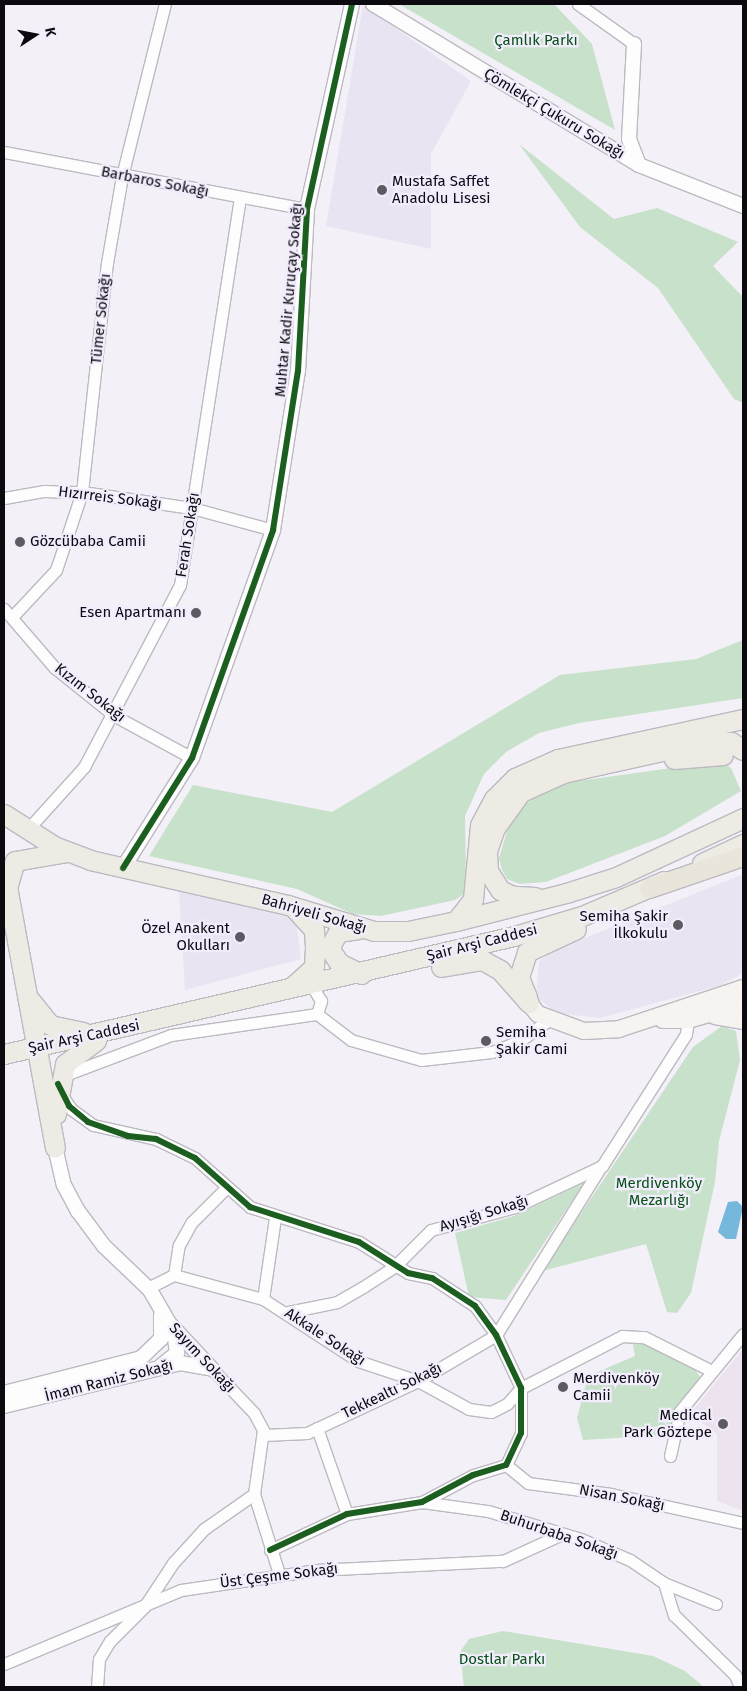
<!DOCTYPE html>
<meta charset="utf-8">
<style>
body{margin:0}
#map{position:relative;width:747px;height:1691px;overflow:hidden;background:#f3f0f8;font-family:"Fira Sans",sans-serif}
div>[style]{position:absolute}
[style*='--x']{left:calc(var(--x)*1px);top:calc(var(--y)*1px);width:calc(var(--w)*1px);rotate:calc(var(--a)*1deg)}
.education>*{inset:0;background:#e9e4f2}
.medical>*{inset:0;background:#ede3ef}
.green>*{inset:0;background:#c8e1ca}
.water>*{inset:0;background:#76b8db}
.roads{filter:drop-shadow(1px 0 #bcbac0) drop-shadow(-1px 0 #bcbac0) drop-shadow(0 1px #bcbac0) drop-shadow(0 -1px #bcbac0)}
.minor>*{height:11px;margin:-5.5px;padding:0 5.5px;transform-origin:5.5px;border-radius:5.5px;background:#fdfdfe}
.tertiary>*{height:14px;margin:-7px;padding:0 7px;transform-origin:7px;border-radius:7px;background:#fdfdfe}
.secondary>*{height:16px;margin:-8px;padding:0 8px;transform-origin:8px;border-radius:8px;background:#f6f3f0}
.primary>*{height:19px;margin:-9.5px;padding:0 9.5px;transform-origin:9.5px;border-radius:9.5px;background:#eeebe4}
.trunk>*{height:19px;margin:-9.5px;padding:0 9.5px;transform-origin:9.5px;border-radius:9.5px;background:#eae5db}
.cycleway>*{height:6px;margin:-3px;padding:0 3px;transform-origin:3px;border-radius:3px;background:#1b5e20}
.dots>*{width:14px;height:14px;translate:-50% -50%;box-sizing:border-box;border:2px solid #f2edfc;border-radius:50%}
span{translate:-50% -50%;white-space:nowrap;text-align:center;line-height:1.15;-webkit-text-stroke:4.5px #f2edfc;paint-order:stroke}
.park-label{font-size:15px;color:#065115}
.street-label{font-size:15px;color:#0c0a0f}
.poi-label{font-size:15px;color:#0c0a0f}
.left{translate:0 -50%;text-align:left}
.right{translate:-100% -50%;text-align:right}
.frame{position:absolute;inset:0;border:5px solid #0c0a0f;pointer-events:none}
.north{position:absolute;left:10px;top:10px;width:50px;height:50px;-webkit-text-stroke:4px #f2edfc;paint-order:stroke;rotate:79deg;font-size:14px;font-weight:700;line-height:20px;text-align:center;color:#0c0a0f}
.north::after{content:'';display:block;margin:auto;width:18px;height:22px;background:#0c0a0f;clip-path:polygon(50% 0,100% 100%,50% 72%,0 100%)}
</style>
<div id="map">
<div class="education">
<i style="clip-path:polygon(363px 5px,471px 81px,431px 154px,431px 249px,326px 226px)"></i>
<i style="clip-path:polygon(743px 874px,743px 973px,722px 985px,600px 1018px,556px 1013px,536px 996px,539px 961px,553px 951px)"></i>
<i style="clip-path:polygon(179px 892px,295px 915px,301px 959px,185px 990px)"></i>
</div>
<div class="medical">
<i style="clip-path:polygon(743px 1349px,743px 1511px,717px 1501px,717px 1434px,690px 1414px)"></i>
</div>
<div class="green">
<i style="clip-path:polygon(399px 4px,554px 4px,592px 44px,615px 130px)"></i>
<i style="clip-path:polygon(519px 144px,614px 219px,657px 208px,738px 242px,713px 266px,743px 297px,743px 403px,734px 399px,658px 288px,580px 227px)"></i>
<i style="clip-path:polygon(743px 640px,743px 698px,579px 723px,539px 733px,506px 752px,484px 774px,465px 816px,466px 881px,464px 894px,455px 900px,381px 916px,353px 914px,297px 889px,149px 856px,193px 785px,332px 812px,560px 675px,696px 659px)"></i>
<i style="clip-path:polygon(721px 761px,731px 768px,741px 791px,665px 836px,546px 882px,520px 884px,507px 879px,502px 870px,499px 858px,509px 825px,519px 810px,550px 785px)"></i>
<i style="clip-path:polygon(722px 1026px,736px 1031px,740px 1060px,719px 1141px,715px 1182px,691px 1293px,677px 1313px,667px 1312px,646px 1244px,542px 1271px,693px 1047px)"></i>
<i style="clip-path:polygon(584px 1183px,506px 1300px,469px 1297px,455px 1233px,514px 1216px)"></i>
<i style="clip-path:polygon(650px 1343px,694px 1368px,700px 1377px,664px 1435px,583px 1440px,577px 1418px,588px 1376px,635px 1356px,633px 1344px)"></i>
<i style="clip-path:polygon(503px 1631px,653px 1656px,685px 1671px,704px 1687px,464px 1687px,460px 1652px,469px 1639px)"></i>
</div>
<div class="water">
<i style="clip-path:polygon(728px 1202px,737px 1201px,743px 1207px,736px 1239px,726px 1239px,718px 1232px)"></i>
</div>
<div class="roads">
<div class="minor">
<i style="--x:578;--y:4;--w:69;--a:35.5"></i>
<i style="--x:4;--y:152;--w:308;--a:10.7"></i>
<i style="--x:4;--y:498;--w:41;--a:-9.9"></i>
<i style="--x:44;--y:491;--w:38;--a:2"></i>
<i style="--x:82;--y:492;--w:111;--a:8.3"></i>
<i style="--x:192;--y:508;--w:84;--a:15.2"></i>
<i style="--x:4;--y:609;--w:78;--a:49.2"></i>
<i style="--x:55;--y:668;--w:77;--a:38.7"></i>
<i style="--x:115;--y:716;--w:88;--a:28.6"></i>
<i style="--x:12;--y:617;--w:64;--a:-46.9"></i>
<i style="--x:56;--y:570;--w:82;--a:-71.6"></i>
<i style="--x:82;--y:492;--w:230;--a:-83.8"></i>
<i style="--x:107;--y:263;--w:88;--a:-80.2"></i>
<i style="--x:122;--y:176;--w:177;--a:-76"></i>
<i style="--x:28;--y:829;--w:84;--a:-47.9"></i>
<i style="--x:84;--y:767;--w:206;--a:-62.2"></i>
<i style="--x:180;--y:585;--w:391;--a:-81.2"></i>
<i style="--x:317;--y:1014;--w:43;--a:37.4"></i>
<i style="--x:351;--y:1040;--w:73;--a:15.9"></i>
<i style="--x:421;--y:1060;--w:71;--a:-6.4"></i>
<i style="--x:492;--y:1052;--w:31;--a:-22"></i>
<i style="--x:521;--y:1040;--w:37;--a:-36"></i>
<i style="--x:62;--y:1076;--w:116;--a:-20.6"></i>
<i style="--x:171;--y:1035;--w:148;--a:-8.2"></i>
<i style="--x:317;--y:1014;--w:14;--a:-73"></i>
<i style="--x:321;--y:1001;--w:21;--a:-121"></i>
<i style="--x:59;--y:1091;--w:22;--a:56"></i>
<i style="--x:71;--y:1109;--w:27;--a:36"></i>
<i style="--x:93;--y:1125;--w:65;--a:12.5"></i>
<i style="--x:156;--y:1139;--w:43;--a:26"></i>
<i style="--x:195;--y:1158;--w:74;--a:41.7"></i>
<i style="--x:250;--y:1207;--w:114;--a:17.8"></i>
<i style="--x:359;--y:1242;--w:58;--a:32.3"></i>
<i style="--x:408;--y:1273;--w:25;--a:12"></i>
<i style="--x:432;--y:1278;--w:51;--a:33.1"></i>
<i style="--x:475;--y:1306;--w:36;--a:54"></i>
<i style="--x:496;--y:1335;--w:59;--a:64.7"></i>
<i style="--x:521;--y:1388;--w:45;--a:90"></i>
<i style="--x:521;--y:1433;--w:35;--a:115"></i>
<i style="--x:506;--y:1465;--w:34;--a:163"></i>
<i style="--x:473;--y:1475;--w:58;--a:152.1"></i>
<i style="--x:422;--y:1502;--w:76;--a:170.9"></i>
<i style="--x:347;--y:1514;--w:85;--a:154.9"></i>
<i style="--x:174;--y:1275;--w:92;--a:15.1"></i>
<i style="--x:263;--y:1299;--w:113;--a:33.1"></i>
<i style="--x:358;--y:1361;--w:63;--a:18.4"></i>
<i style="--x:418;--y:1381;--w:58;--a:28.8"></i>
<i style="--x:469;--y:1409;--w:22;--a:8"></i>
<i style="--x:491;--y:1412;--w:18;--a:-27"></i>
<i style="--x:507;--y:1404;--w:21;--a:-49"></i>
<i style="--x:521;--y:1388;--w:114;--a:-27.2"></i>
<i style="--x:622;--y:1336;--w:22;--a:3"></i>
<i style="--x:644;--y:1337;--w:74;--a:26.6"></i>
<i style="--x:148;--y:1288;--w:29;--a:-27"></i>
<i style="--x:174;--y:1275;--w:30;--a:-81"></i>
<i style="--x:179;--y:1245;--w:26;--a:-61"></i>
<i style="--x:192;--y:1222;--w:49;--a:-45"></i>
<i style="--x:263;--y:1299;--w:82;--a:-81.6"></i>
<i style="--x:288;--y:1312;--w:50;--a:-11.5"></i>
<i style="--x:337;--y:1302;--w:30;--a:-30"></i>
<i style="--x:363;--y:1287;--w:38;--a:-33"></i>
<i style="--x:395;--y:1266;--w:51;--a:-45"></i>
<i style="--x:431;--y:1230;--w:87;--a:-15.3"></i>
<i style="--x:515;--y:1207;--w:96;--a:-25.2"></i>
<i style="--x:602;--y:1166;--w:156;--a:-57.5"></i>
<i style="--x:686;--y:1034;--w:14;--a:-82"></i>
<i style="--x:213;--y:1370;--w:59;--a:46.4"></i>
<i style="--x:254;--y:1413;--w:19;--a:62"></i>
<i style="--x:263;--y:1430;--w:65;--a:98"></i>
<i style="--x:254;--y:1494;--w:84;--a:72.6"></i>
<i style="--x:317;--y:1428;--w:91;--a:70.8"></i>
<i style="--x:264;--y:1435;--w:43;--a:-2.7"></i>
<i style="--x:307;--y:1433;--w:123;--a:-25.1"></i>
<i style="--x:418;--y:1381;--w:91;--a:-30.5"></i>
<i style="--x:496;--y:1335;--w:199;--a:-58.1"></i>
<i style="--x:670;--y:1456;--w:46;--a:-77.5"></i>
<i style="--x:680;--y:1411;--w:99;--a:-50.7"></i>
<i style="--x:506;--y:1465;--w:28;--a:39"></i>
<i style="--x:528;--y:1483;--w:84;--a:7.5"></i>
<i style="--x:611;--y:1494;--w:135;--a:12.4"></i>
<i style="--x:422;--y:1502;--w:67;--a:7.8"></i>
<i style="--x:488;--y:1511;--w:97;--a:16.8"></i>
<i style="--x:581;--y:1539;--w:53;--a:23.2"></i>
<i style="--x:630;--y:1560;--w:41;--a:34.1"></i>
<i style="--x:664;--y:1583;--w:56;--a:22"></i>
<i style="--x:664;--y:1583;--w:34;--a:73"></i>
<i style="--x:674;--y:1615;--w:86;--a:44.5"></i>
<i style="--x:735;--y:1675;--w:13;--a:67"></i>
<i style="--x:4;--y:1664;--w:192;--a:-22.7"></i>
<i style="--x:181;--y:1590;--w:136;--a:-8.4"></i>
<i style="--x:316;--y:1570;--w:187;--a:-2.8"></i>
<i style="--x:503;--y:1561;--w:65;--a:-24.6"></i>
<i style="--x:97;--y:1687;--w:28;--a:-86"></i>
<i style="--x:99;--y:1659;--w:21;--a:-59"></i>
<i style="--x:110;--y:1641;--w:48;--a:-45"></i>
<i style="--x:144;--y:1607;--w:53;--a:-56.6"></i>
<i style="--x:173;--y:1563;--w:46;--a:-47.6"></i>
<i style="--x:204;--y:1529;--w:61;--a:-35"></i>
</div>
<div class="tertiary">
<i style="--x:373;--y:4;--w:311;--a:31.2"></i>
<i style="--x:639;--y:165;--w:112;--a:21.5"></i>
<i style="--x:634;--y:44;--w:95;--a:93"></i>
<i style="--x:629;--y:139;--w:28;--a:69"></i>
<i style="--x:123;--y:868;--w:130;--a:-57.9"></i>
<i style="--x:192;--y:758;--w:242;--a:-70.4"></i>
<i style="--x:273;--y:530;--w:161;--a:-81.1"></i>
<i style="--x:298;--y:371;--w:162;--a:-86.8"></i>
<i style="--x:307;--y:209;--w:210;--a:-77.6"></i>
<i style="--x:55;--y:1147;--w:39;--a:77"></i>
<i style="--x:64;--y:1185;--w:30;--a:62"></i>
<i style="--x:78;--y:1211;--w:44;--a:53.4"></i>
<i style="--x:104;--y:1246;--w:64;--a:43.7"></i>
<i style="--x:150;--y:1290;--w:38;--a:60"></i>
<i style="--x:169;--y:1323;--w:64;--a:46.9"></i>
<i style="--x:161;--y:1366;--w:21;--a:-39"></i>
<i style="--x:177;--y:1353;--w:22;--a:-98"></i>
<i style="--x:4;--y:1393;--w:141;--a:-14.3"></i>
<i style="--x:141;--y:1358;--w:28;--a:-44"></i>
<i style="--x:161;--y:1339;--w:24;--a:-90"></i>
<i style="--x:4;--y:1406;--w:181;--a:-13.7"></i>
<i style="--x:180;--y:1363;--w:29;--a:10"></i>
</div>
<div class="secondary">
<i style="--x:529;--y:1003;--w:14;--a:51"></i>
<i style="--x:538;--y:1014;--w:49;--a:20.3"></i>
<i style="--x:584;--y:1031;--w:35;--a:-3"></i>
<i style="--x:619;--y:1029;--w:131;--a:-18.3"></i>
<i style="--x:715;--y:1016;--w:28;--a:10"></i>
<i style="--x:663;--y:1020;--w:25;--a:0"></i>
<i style="--x:688;--y:1020;--w:57;--a:-16.2"></i>
</div>
<div class="primary">
<i style="--x:674;--y:759;--w:49;--a:-4.7"></i>
<i style="--x:4;--y:814;--w:59;--a:32.6"></i>
<i style="--x:54;--y:846;--w:39;--a:21"></i>
<i style="--x:90;--y:860;--w:203;--a:12.8"></i>
<i style="--x:288;--y:905;--w:90;--a:16.8"></i>
<i style="--x:374;--y:931;--w:34;--a:0"></i>
<i style="--x:408;--y:931;--w:49;--a:-11.8"></i>
<i style="--x:456;--y:921;--w:114;--a:-14.3"></i>
<i style="--x:566;--y:893;--w:52;--a:-17.7"></i>
<i style="--x:616;--y:877;--w:140;--a:-24.9"></i>
<i style="--x:702;--y:863;--w:45;--a:-24.9"></i>
<i style="--x:4;--y:870;--w:282;--a:79.6"></i>
<i style="--x:8;--y:885;--w:25;--a:-74"></i>
<i style="--x:15;--y:861;--w:53;--a:-9.8"></i>
<i style="--x:535;--y:897;--w:22;--a:-177"></i>
<i style="--x:513;--y:896;--w:14;--a:-155"></i>
<i style="--x:500;--y:890;--w:22;--a:-122"></i>
<i style="--x:488;--y:871;--w:20;--a:-93"></i>
<i style="--x:487;--y:851;--w:24;--a:-71"></i>
<i style="--x:495;--y:828;--w:44;--a:-54.2"></i>
<i style="--x:521;--y:792;--w:46;--a:-24.3"></i>
<i style="--x:563;--y:773;--w:143;--a:-12.5"></i>
<i style="--x:703;--y:742;--w:28;--a:0"></i>
<i style="--x:731;--y:742;--w:14;--a:34"></i>
<i style="--x:456;--y:921;--w:28;--a:-52"></i>
<i style="--x:473;--y:899;--w:74;--a:-84.6"></i>
<i style="--x:480;--y:825;--w:30;--a:-62"></i>
<i style="--x:494;--y:799;--w:30;--a:-45"></i>
<i style="--x:515;--y:778;--w:47;--a:-23.8"></i>
<i style="--x:558;--y:759;--w:189;--a:-12.2"></i>
<i style="--x:358;--y:929;--w:20;--a:171"></i>
<i style="--x:338;--y:932;--w:18;--a:119"></i>
<i style="--x:329;--y:948;--w:18;--a:56"></i>
<i style="--x:339;--y:963;--w:25;--a:26"></i>
<i style="--x:441;--y:967;--w:42;--a:-9.7"></i>
<i style="--x:482;--y:960;--w:21;--a:29"></i>
<i style="--x:500;--y:970;--w:44;--a:48.7"></i>
<i style="--x:293;--y:986;--w:28;--a:-42"></i>
<i style="--x:314;--y:967;--w:19;--a:-87"></i>
<i style="--x:315;--y:948;--w:18;--a:-93"></i>
<i style="--x:314;--y:930;--w:28;--a:-132"></i>
<i style="--x:527;--y:997;--w:22;--a:-112"></i>
<i style="--x:519;--y:977;--w:26;--a:-72"></i>
<i style="--x:527;--y:952;--w:54;--a:-25.1"></i>
<i style="--x:30;--y:1000;--w:32;--a:51"></i>
<i style="--x:50;--y:1025;--w:34;--a:12"></i>
<i style="--x:4;--y:1054;--w:523;--a:-13.03"></i>
<i style="--x:514;--y:936;--w:71;--a:-16.4"></i>
<i style="--x:582;--y:916;--w:89;--a:-23.1"></i>
<i style="--x:56;--y:1114;--w:51;--a:-79.8"></i>
<i style="--x:65;--y:1064;--w:39;--a:-37"></i>
</div>
<div class="trunk">
<i style="--x:649;--y:888;--w:99;--a:-18.8"></i>
</div>
</div>
<div class="cycleway">
<i style="--x:123;--y:868;--w:130;--a:-57.9"></i>
<i style="--x:192;--y:758;--w:242;--a:-70.4"></i>
<i style="--x:273;--y:530;--w:161;--a:-81.1"></i>
<i style="--x:298;--y:371;--w:162;--a:-86.8"></i>
<i style="--x:307;--y:209;--w:210;--a:-77.6"></i>
<i style="--x:58;--y:1084;--w:25;--a:63"></i>
<i style="--x:69;--y:1106;--w:25;--a:40"></i>
<i style="--x:88;--y:1122;--w:42;--a:19.3"></i>
<i style="--x:128;--y:1136;--w:28;--a:6"></i>
<i style="--x:156;--y:1139;--w:43;--a:26"></i>
<i style="--x:195;--y:1158;--w:74;--a:41.7"></i>
<i style="--x:250;--y:1207;--w:114;--a:17.8"></i>
<i style="--x:359;--y:1242;--w:58;--a:32.3"></i>
<i style="--x:408;--y:1273;--w:25;--a:12"></i>
<i style="--x:432;--y:1278;--w:51;--a:33.1"></i>
<i style="--x:475;--y:1306;--w:36;--a:54"></i>
<i style="--x:496;--y:1335;--w:59;--a:64.7"></i>
<i style="--x:521;--y:1388;--w:45;--a:90"></i>
<i style="--x:521;--y:1433;--w:35;--a:115"></i>
<i style="--x:506;--y:1465;--w:34;--a:163"></i>
<i style="--x:473;--y:1475;--w:58;--a:152.1"></i>
<i style="--x:422;--y:1502;--w:76;--a:170.9"></i>
<i style="--x:347;--y:1514;--w:85;--a:154.9"></i>
</div>
<div class="dots">
<i style="left:382px;top:190px;background:#5d5a61"></i>
<i style="left:20px;top:542px;background:#5d5a61"></i>
<i style="left:196px;top:613px;background:#5d5a61"></i>
<i style="left:678px;top:925px;background:#5d5a61"></i>
<i style="left:240px;top:937px;background:#5d5a61"></i>
<i style="left:486px;top:1041px;background:#5d5a61"></i>
<i style="left:563px;top:1387px;background:#5d5a61"></i>
<i style="left:723px;top:1424px;background:#5d5a61"></i>
</div>
<div class="park-label">
<span style="left:536px;top:41px">Çamlık Parkı</span>
<span style="left:659px;top:1192px">Merdivenköy<br>Mezarlığı</span>
<span style="left:502px;top:1660px">Dostlar Parkı</span>
</div>
<div class="street-label">
<span style="left:554px;top:114px;rotate:31deg">Çömlekçi Çukuru Sokağı</span>
<span style="left:155px;top:182px;rotate:11deg">Barbaros Sokağı</span>
<span style="left:289px;top:300px;rotate:-85deg">Muhtar Kadir Kuruçay Sokağı</span>
<span style="left:101px;top:319px;rotate:-84deg">Tümer Sokağı</span>
<span style="left:110px;top:498px;rotate:7deg">Hızırreis Sokağı</span>
<span style="left:188px;top:535px;rotate:-81deg">Ferah Sokağı</span>
<span style="left:90px;top:693px;rotate:38deg">Kızım Sokağı</span>
<span style="left:314px;top:914px;rotate:16deg">Bahriyeli Sokağı</span>
<span style="left:482px;top:943px;rotate:-14deg">Şair Arşi Caddesi</span>
<span style="left:84px;top:1037px;rotate:-12deg">Şair Arşi Caddesi</span>
<span style="left:484px;top:1214px;rotate:-17deg">Ayışığı Sokağı</span>
<span style="left:325px;top:1337px;rotate:33deg">Akkale Sokağı</span>
<span style="left:202px;top:1358px;rotate:47deg">Sayım Sokağı</span>
<span style="left:109px;top:1381px;rotate:-14deg">İmam Ramiz Sokağı</span>
<span style="left:392px;top:1391px;rotate:-26deg">Tekkealtı Sokağı</span>
<span style="left:622px;top:1498px;rotate:11deg">Nisan Sokağı</span>
<span style="left:559px;top:1535px;rotate:19deg">Buhurbaba Sokağı</span>
<span style="left:279px;top:1576px;rotate:-7deg">Üst Çeşme Sokağı</span>
</div>
<div class="poi-label">
<span class="left" style="left:392px;top:190px">Mustafa Saffet<br>Anadolu Lisesi</span>
<span class="left" style="left:30px;top:542px">Gözcübaba Camii</span>
<span class="right" style="left:186px;top:613px">Esen Apartmanı</span>
<span class="right" style="left:668px;top:925px">Semiha Şakir<br>İlkokulu</span>
<span class="right" style="left:230px;top:937px">Özel Anakent<br>Okulları</span>
<span class="left" style="left:496px;top:1041px">Semiha<br>Şakir Cami</span>
<span class="left" style="left:573px;top:1387px">Merdivenköy<br>Camii</span>
<span class="right" style="left:712px;top:1424px">Medical<br>Park Göztepe</span>
</div>
<div class="frame"></div>
<div class="north">K</div>
</div>
